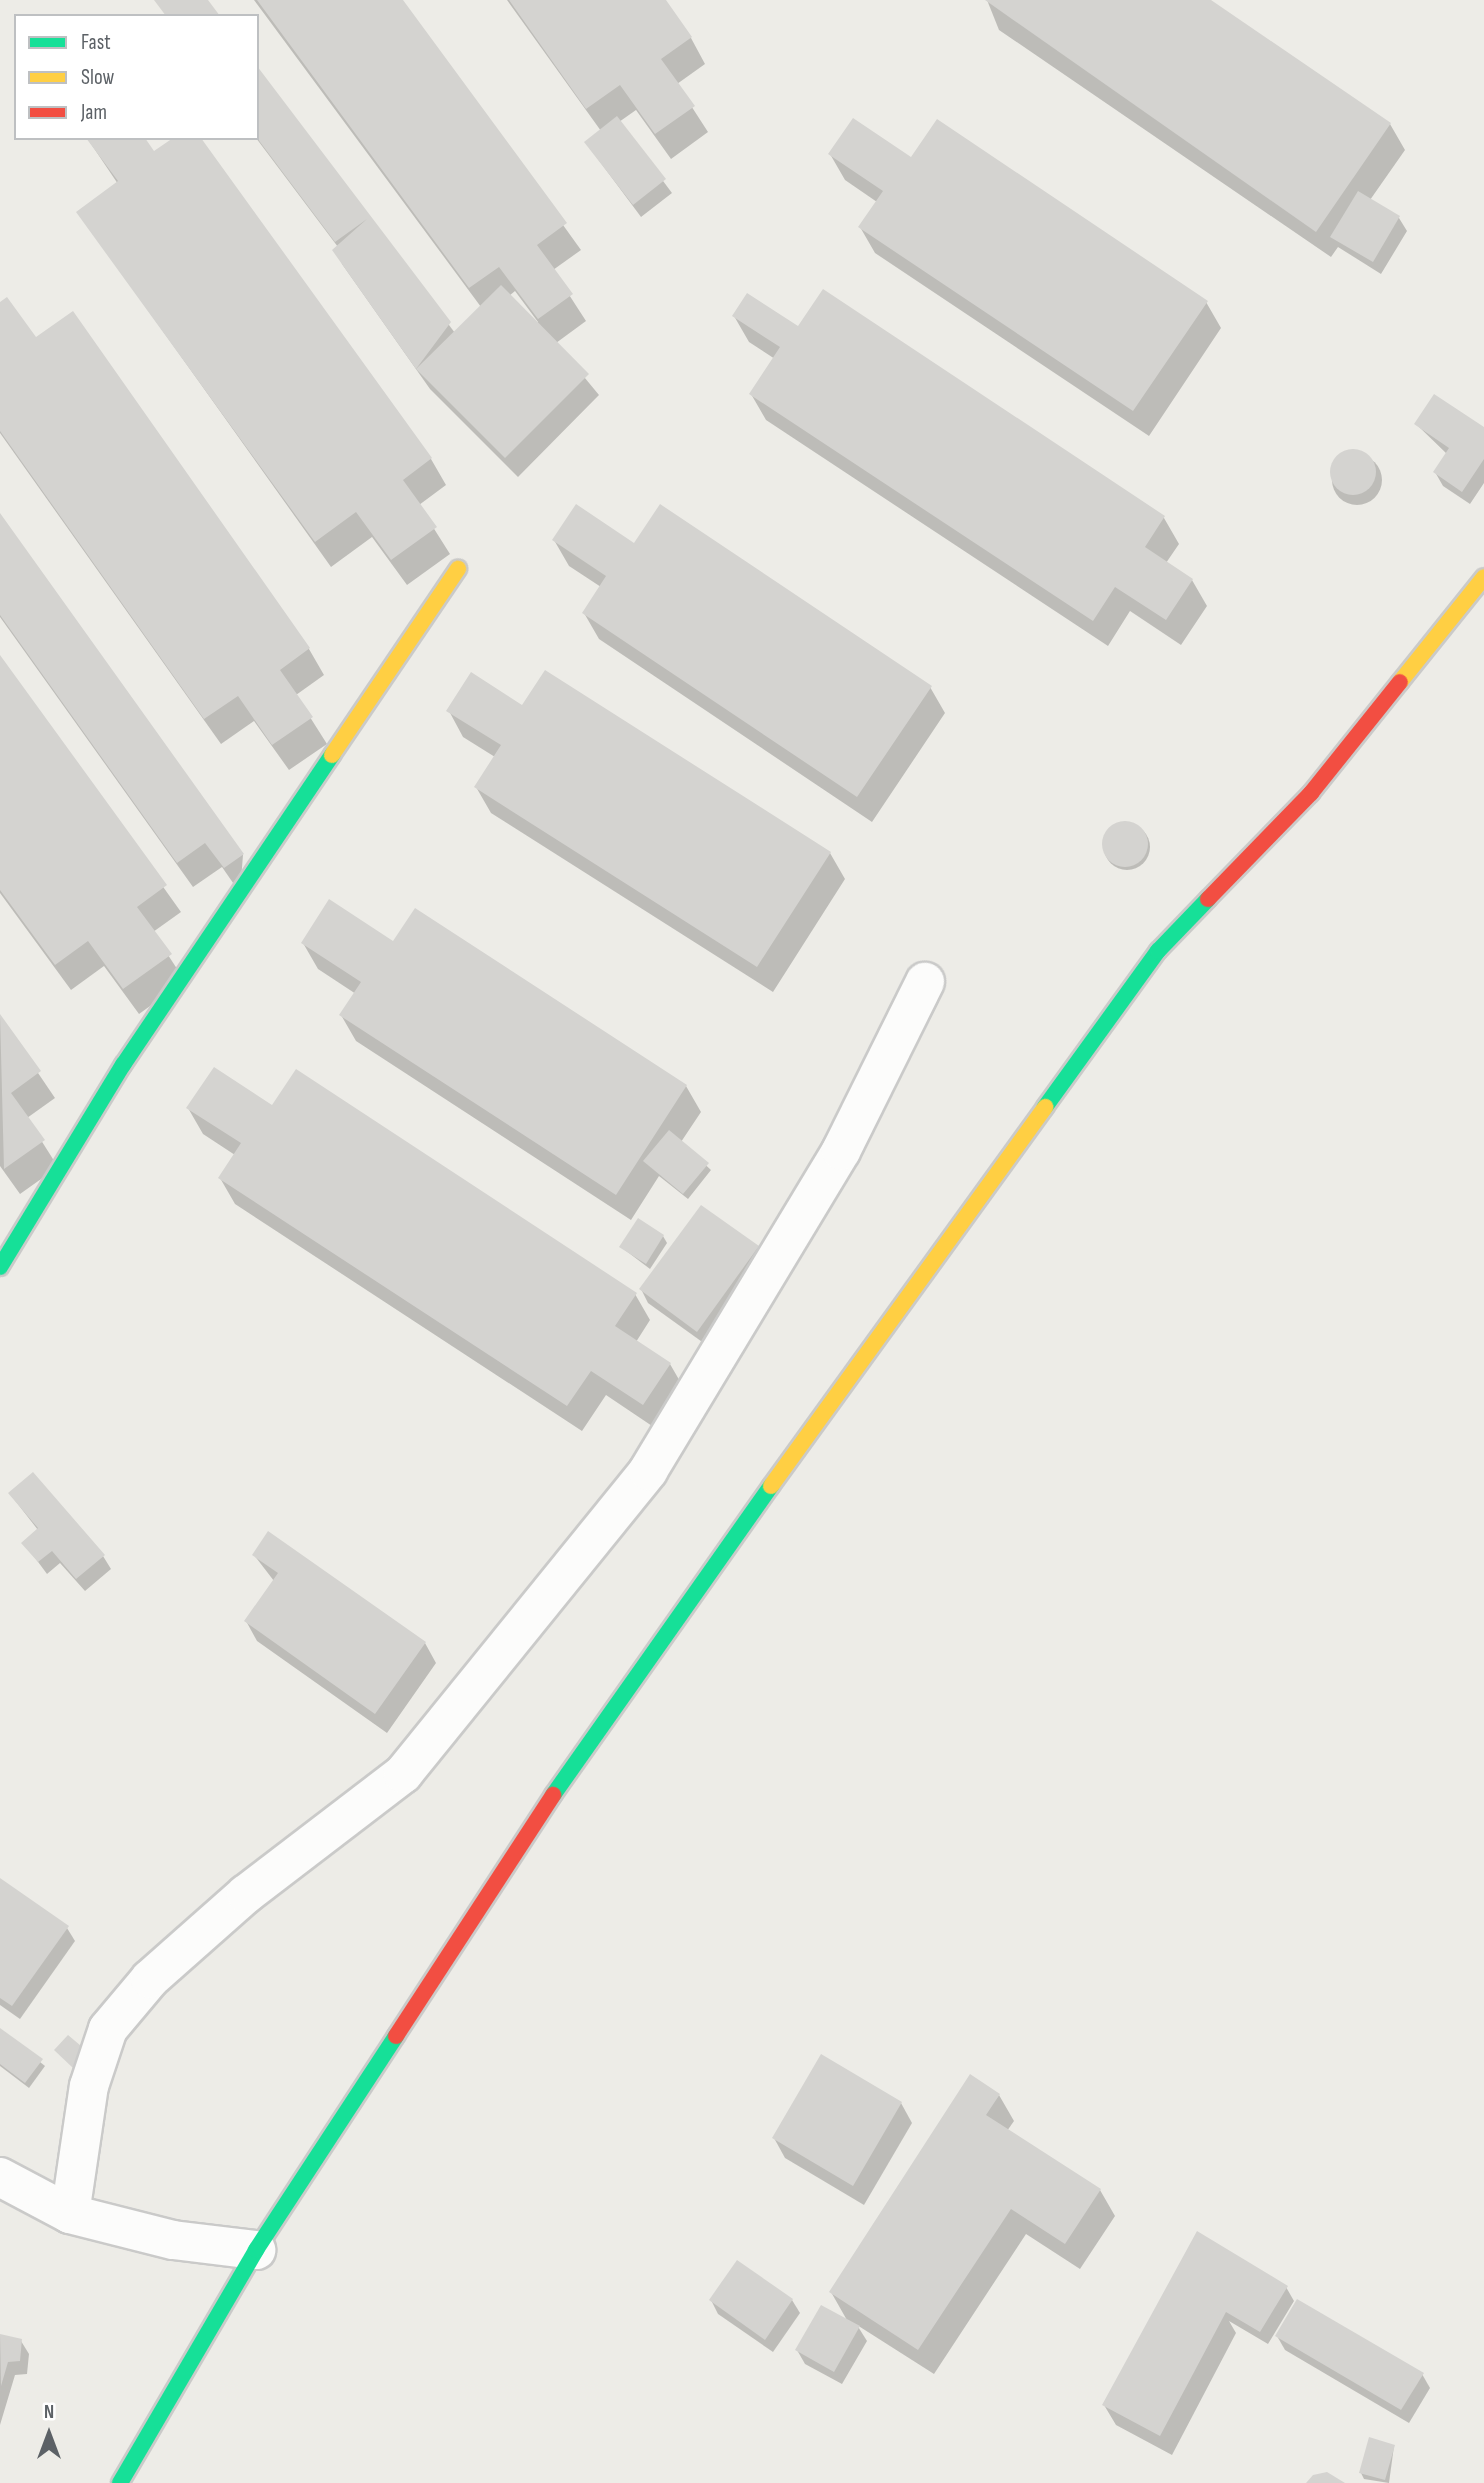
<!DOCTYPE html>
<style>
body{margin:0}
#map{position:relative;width:1484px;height:2483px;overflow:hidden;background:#edece7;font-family:"Sofia Sans Condensed",sans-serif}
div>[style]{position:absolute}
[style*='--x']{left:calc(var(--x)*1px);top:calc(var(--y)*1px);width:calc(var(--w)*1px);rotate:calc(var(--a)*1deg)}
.shadow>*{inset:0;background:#0003}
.round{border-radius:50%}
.building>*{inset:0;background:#d4d3d0}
.roads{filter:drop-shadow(2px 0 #cacac9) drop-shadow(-2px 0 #cacac9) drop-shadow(0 2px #cacac9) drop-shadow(0 -2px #cacac9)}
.street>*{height:38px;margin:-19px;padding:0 19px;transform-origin:19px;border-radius:19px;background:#fcfcfb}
.fast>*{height:16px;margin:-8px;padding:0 8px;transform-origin:8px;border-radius:8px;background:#16e098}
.slow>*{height:16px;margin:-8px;padding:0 8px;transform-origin:8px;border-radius:8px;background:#ffcf43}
.jam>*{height:16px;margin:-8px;padding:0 8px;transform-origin:8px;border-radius:8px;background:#f24e42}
span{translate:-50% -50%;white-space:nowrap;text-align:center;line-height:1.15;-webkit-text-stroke:5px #fff;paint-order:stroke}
.legend{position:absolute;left:14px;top:14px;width:245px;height:126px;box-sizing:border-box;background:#fff;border:2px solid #bec0c2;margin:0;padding:9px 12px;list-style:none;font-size:21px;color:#5c6166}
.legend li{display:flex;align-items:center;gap:14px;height:35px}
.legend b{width:35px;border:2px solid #bec0c2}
.north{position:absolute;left:14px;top:2399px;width:70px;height:70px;-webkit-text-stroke:5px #fff;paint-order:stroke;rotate:0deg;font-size:19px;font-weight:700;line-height:28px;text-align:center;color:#5c6166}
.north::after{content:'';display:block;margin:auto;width:24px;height:32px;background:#5c6166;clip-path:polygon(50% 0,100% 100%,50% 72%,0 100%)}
</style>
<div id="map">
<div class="shadow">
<i style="clip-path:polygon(evenodd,254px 0,401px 0,581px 250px,553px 270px,586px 321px,556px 343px,599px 395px,518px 477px,430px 389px,342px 264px,338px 247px,256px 138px,257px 69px,455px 333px,481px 307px,254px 0,515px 291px,538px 322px,537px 324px,509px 296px,515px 291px)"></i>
<i style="clip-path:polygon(507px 0,664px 0,691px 38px,705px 64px,677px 84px,708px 132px,671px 159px,636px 110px,619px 122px,672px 193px,641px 217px,586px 143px,601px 131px)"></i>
<i style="clip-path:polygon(987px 0,1208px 0,1390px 124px,1405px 150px,1370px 200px,1399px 218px,1407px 231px,1381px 274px,1338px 247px,1331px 257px,999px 30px)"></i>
<i style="clip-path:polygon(87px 138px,154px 154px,199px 138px,431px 459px,446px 485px,419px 505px,450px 554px,407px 585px,372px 537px,331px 567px,78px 212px,118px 184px)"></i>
<i style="clip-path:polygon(830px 154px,911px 160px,1206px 302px,1221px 328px,1149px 436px,875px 253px,860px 227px,877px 202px,845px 180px)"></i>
<i style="clip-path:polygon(824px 291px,1164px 518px,1179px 544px,1166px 563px,1192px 580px,1207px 606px,1181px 645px,1130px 611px,1108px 646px,766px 420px,751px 394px,775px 359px,749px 342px,734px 316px,799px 329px)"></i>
<i style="clip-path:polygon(0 305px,36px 339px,72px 314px,309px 649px,324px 675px,296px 695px,327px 744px,289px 770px,254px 721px,221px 744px,0 433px)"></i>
<i style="clip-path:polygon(1416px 424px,1484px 429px,1484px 483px,1470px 504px,1443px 486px,1435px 472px,1447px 454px)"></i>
<i class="round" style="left:1332px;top:455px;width:50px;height:50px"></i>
<i style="clip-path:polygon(0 516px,243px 855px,240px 893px,222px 867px,193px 887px,0 617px)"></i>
<i style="clip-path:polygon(554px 540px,635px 545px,930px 687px,945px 713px,872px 822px,599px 639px,584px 613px,601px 587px,569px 566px)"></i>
<i style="clip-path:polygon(0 658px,181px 912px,153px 932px,185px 981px,139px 1014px,104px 966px,71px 990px,0 893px)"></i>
<i style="clip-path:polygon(523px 707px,830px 853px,845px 879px,773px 992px,491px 813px,476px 787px,495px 757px,463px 737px,449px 711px)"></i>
<i class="round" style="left:1104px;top:824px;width:46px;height:46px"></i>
<i style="clip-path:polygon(303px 943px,394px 944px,686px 1086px,701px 1112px,681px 1142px,711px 1170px,688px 1199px,659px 1176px,631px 1220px,356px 1041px,341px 1015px,356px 994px,318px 969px)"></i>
<i style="clip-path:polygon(0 1017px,55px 1098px,27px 1118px,58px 1167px,20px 1194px,0 1166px)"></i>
<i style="clip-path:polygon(272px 1107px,635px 1294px,650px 1320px,636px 1342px,670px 1364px,685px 1390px,658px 1430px,606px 1395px,582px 1431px,235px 1204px,220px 1178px,235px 1155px,203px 1134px,188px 1108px)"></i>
<i style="clip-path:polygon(663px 1236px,667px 1243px,650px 1269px,621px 1247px)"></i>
<i style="clip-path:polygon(758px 1248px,765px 1261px,705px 1344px,648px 1303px,641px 1289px)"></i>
<i style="clip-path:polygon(10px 1494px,103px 1556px,111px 1569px,85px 1591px,60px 1563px,47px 1574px,24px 1543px,38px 1530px)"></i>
<i style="clip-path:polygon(254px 1555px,425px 1643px,436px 1663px,387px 1733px,257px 1641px,246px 1621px,274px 1581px)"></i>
<i style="clip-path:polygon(0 1880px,67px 1928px,75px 1941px,20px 2019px,0 2005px)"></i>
<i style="clip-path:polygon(0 2030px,45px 2066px,29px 2088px,0 2066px)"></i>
<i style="clip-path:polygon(999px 2095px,1014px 2121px,1007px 2131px,1100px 2190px,1115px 2216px,1080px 2269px,1026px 2234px,934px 2374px,857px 2325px,867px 2341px,842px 2384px,805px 2364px,797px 2350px,848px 2322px,831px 2292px)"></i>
<i style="clip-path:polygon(901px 2103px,912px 2123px,864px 2205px,785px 2158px,774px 2138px)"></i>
<i style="clip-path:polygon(1198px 2234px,1286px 2287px,1294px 2301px,1268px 2344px,1229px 2321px,1236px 2333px,1172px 2455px,1116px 2425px,1104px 2405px)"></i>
<i style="clip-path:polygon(711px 2300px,792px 2300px,800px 2313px,773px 2352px,718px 2314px)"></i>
<i style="clip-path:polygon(0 2336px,21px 2341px,29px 2354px,27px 2374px,15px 2375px,0 2425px)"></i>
<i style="clip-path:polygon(1277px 2336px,1422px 2374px,1430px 2388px,1409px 2423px,1285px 2350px)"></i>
<i style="clip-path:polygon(1394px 2446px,1389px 2483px,1364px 2479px,1361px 2473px)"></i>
</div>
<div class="building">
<i style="clip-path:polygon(154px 0,208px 0,220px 16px,166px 16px)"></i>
<i style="clip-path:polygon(257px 0,403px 0,567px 223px,537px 245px,573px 294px,538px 319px,499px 267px,469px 288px)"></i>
<i style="clip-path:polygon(509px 0,666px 0,692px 37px,661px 59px,695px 106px,655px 134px,620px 85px,586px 109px)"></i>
<i style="clip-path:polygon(985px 0,1211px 0,1391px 123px,1316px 232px)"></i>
<i style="clip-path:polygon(257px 66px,451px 322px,416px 369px,332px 250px,367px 219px,335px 242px,257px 138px)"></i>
<i style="clip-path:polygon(617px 116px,666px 179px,633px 205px,584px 142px)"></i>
<i style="clip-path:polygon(853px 118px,911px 157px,937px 119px,1208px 301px,1133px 411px,858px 227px,883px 191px,828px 154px)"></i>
<i style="clip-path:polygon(86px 138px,145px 138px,154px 151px,173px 138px,201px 138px,432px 458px,403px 480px,437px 527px,391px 560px,356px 512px,315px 542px,76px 212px,118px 181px)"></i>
<i style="clip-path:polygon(1358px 191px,1400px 216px,1373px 262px,1330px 237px)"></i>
<i style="clip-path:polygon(501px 285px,589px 374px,505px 458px,416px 369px)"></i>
<i style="clip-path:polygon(823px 289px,1165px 516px,1145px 547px,1193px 579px,1166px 620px,1115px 587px,1093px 621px,749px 394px,780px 347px,732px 316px,747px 293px,798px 326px)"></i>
<i style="clip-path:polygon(7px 297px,36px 337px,73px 311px,310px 648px,280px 670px,313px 717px,272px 745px,238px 696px,204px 719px,0 431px,0 302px)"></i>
<i style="clip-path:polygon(1434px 394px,1484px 427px,1484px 459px,1462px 492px,1433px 472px,1449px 448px,1414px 424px)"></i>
<i class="round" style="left:1330px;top:449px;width:46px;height:46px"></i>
<i style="clip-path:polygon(576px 504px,634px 543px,660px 504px,932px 686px,857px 797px,582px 613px,606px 576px,552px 540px)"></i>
<i style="clip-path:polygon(0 513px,244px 854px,224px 868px,205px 843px,177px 863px,0 615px)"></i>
<i style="clip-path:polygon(0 655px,167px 885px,137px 907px,172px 954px,123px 989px,88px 941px,55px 965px,0 890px)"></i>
<i style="clip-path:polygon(545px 670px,831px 852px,757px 967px,474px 787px,501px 745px,446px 711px,471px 672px,522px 705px)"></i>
<i class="round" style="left:1102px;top:821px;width:46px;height:46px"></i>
<i style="clip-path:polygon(329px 899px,393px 941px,415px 908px,687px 1085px,616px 1195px,339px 1015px,361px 982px,301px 943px)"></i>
<i style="clip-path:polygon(0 1014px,41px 1071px,11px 1093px,45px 1140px,4px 1169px)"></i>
<i style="clip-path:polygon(214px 1067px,272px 1105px,296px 1069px,637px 1293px,615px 1326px,671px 1363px,643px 1405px,591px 1371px,567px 1406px,218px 1178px,241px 1143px,186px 1108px)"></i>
<i style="clip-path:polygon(669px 1130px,709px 1163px,683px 1194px,643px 1161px)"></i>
<i style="clip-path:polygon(701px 1205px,759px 1246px,697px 1332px,639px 1289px)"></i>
<i style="clip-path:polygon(638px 1218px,664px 1235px,646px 1264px,619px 1247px)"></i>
<i style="clip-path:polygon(33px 1472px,105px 1555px,76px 1579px,52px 1551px,38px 1562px,21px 1543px,38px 1528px,8px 1493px)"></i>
<i style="clip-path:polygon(268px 1531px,426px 1642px,375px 1714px,244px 1621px,278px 1573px,252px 1555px)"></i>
<i style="clip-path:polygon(0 1878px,69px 1926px,12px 2006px,0 1998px)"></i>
<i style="clip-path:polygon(0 2028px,43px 2059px,25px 2083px,0 2064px)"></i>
<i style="clip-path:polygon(68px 2035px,87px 2051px,73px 2068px,54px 2050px)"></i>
<i style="clip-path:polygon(821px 2054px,902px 2102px,853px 2186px,772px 2138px)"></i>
<i style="clip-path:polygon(970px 2074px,1000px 2094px,986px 2115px,1101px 2189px,1065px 2244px,1011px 2209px,918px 2350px,829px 2292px)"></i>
<i style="clip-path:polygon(1197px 2231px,1288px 2286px,1260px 2332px,1226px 2312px,1160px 2436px,1102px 2405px)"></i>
<i style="clip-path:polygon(737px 2260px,793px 2299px,765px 2340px,709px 2300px)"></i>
<i style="clip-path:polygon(1297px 2299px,1424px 2373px,1401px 2410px,1275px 2336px)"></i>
<i style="clip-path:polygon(821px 2305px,860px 2326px,834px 2372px,795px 2350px)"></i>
<i style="clip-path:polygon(0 2334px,22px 2339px,20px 2361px,8px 2362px,1px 2386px)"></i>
<i style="clip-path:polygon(1369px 2437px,1395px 2445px,1385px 2480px,1359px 2473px)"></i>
<i style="clip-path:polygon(1327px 2472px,1345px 2483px,1306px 2483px,1313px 2475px)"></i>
</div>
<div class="roads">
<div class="street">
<i style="--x:0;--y:2177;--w:79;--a:27.9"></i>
<i style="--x:70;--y:2214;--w:106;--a:14.2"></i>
<i style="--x:173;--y:2240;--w:84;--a:6.9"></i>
<i style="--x:70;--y:2214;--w:129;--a:-81.6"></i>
<i style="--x:89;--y:2086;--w:60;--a:-71.6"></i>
<i style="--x:108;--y:2029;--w:65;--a:-50"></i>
<i style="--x:150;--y:1979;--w:128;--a:-41.5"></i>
<i style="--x:246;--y:1894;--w:198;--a:-37.4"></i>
<i style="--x:403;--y:1774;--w:390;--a:-51"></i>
<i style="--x:648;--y:1471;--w:374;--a:-58.9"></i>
<i style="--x:841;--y:1151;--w:189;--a:-63.6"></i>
</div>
<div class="fast">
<i style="--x:1045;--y:1107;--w:193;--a:-54.1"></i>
<i style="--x:1158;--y:951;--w:72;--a:-46.1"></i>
<i style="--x:0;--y:1267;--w:237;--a:-58.7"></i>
<i style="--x:123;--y:1065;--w:374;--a:-56"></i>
<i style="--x:553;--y:1795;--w:378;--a:-54.8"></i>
<i style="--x:120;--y:2483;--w:270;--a:-59.7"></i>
<i style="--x:256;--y:2250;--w:256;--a:-56.8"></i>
</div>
<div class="slow">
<i style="--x:1400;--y:682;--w:134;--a:-51.3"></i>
<i style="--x:332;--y:755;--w:225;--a:-55.9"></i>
<i style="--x:771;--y:1486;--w:468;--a:-54.1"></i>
</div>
<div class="jam">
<i style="--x:1208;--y:899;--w:148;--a:-45.8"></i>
<i style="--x:1311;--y:793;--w:142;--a:-51.3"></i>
<i style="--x:396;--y:2036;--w:288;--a:-56.9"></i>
</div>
</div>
<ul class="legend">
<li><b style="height:9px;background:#16e098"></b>Fast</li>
<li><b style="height:9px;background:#ffcf43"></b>Slow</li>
<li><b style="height:9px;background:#f24e42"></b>Jam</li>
</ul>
<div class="north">N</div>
</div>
